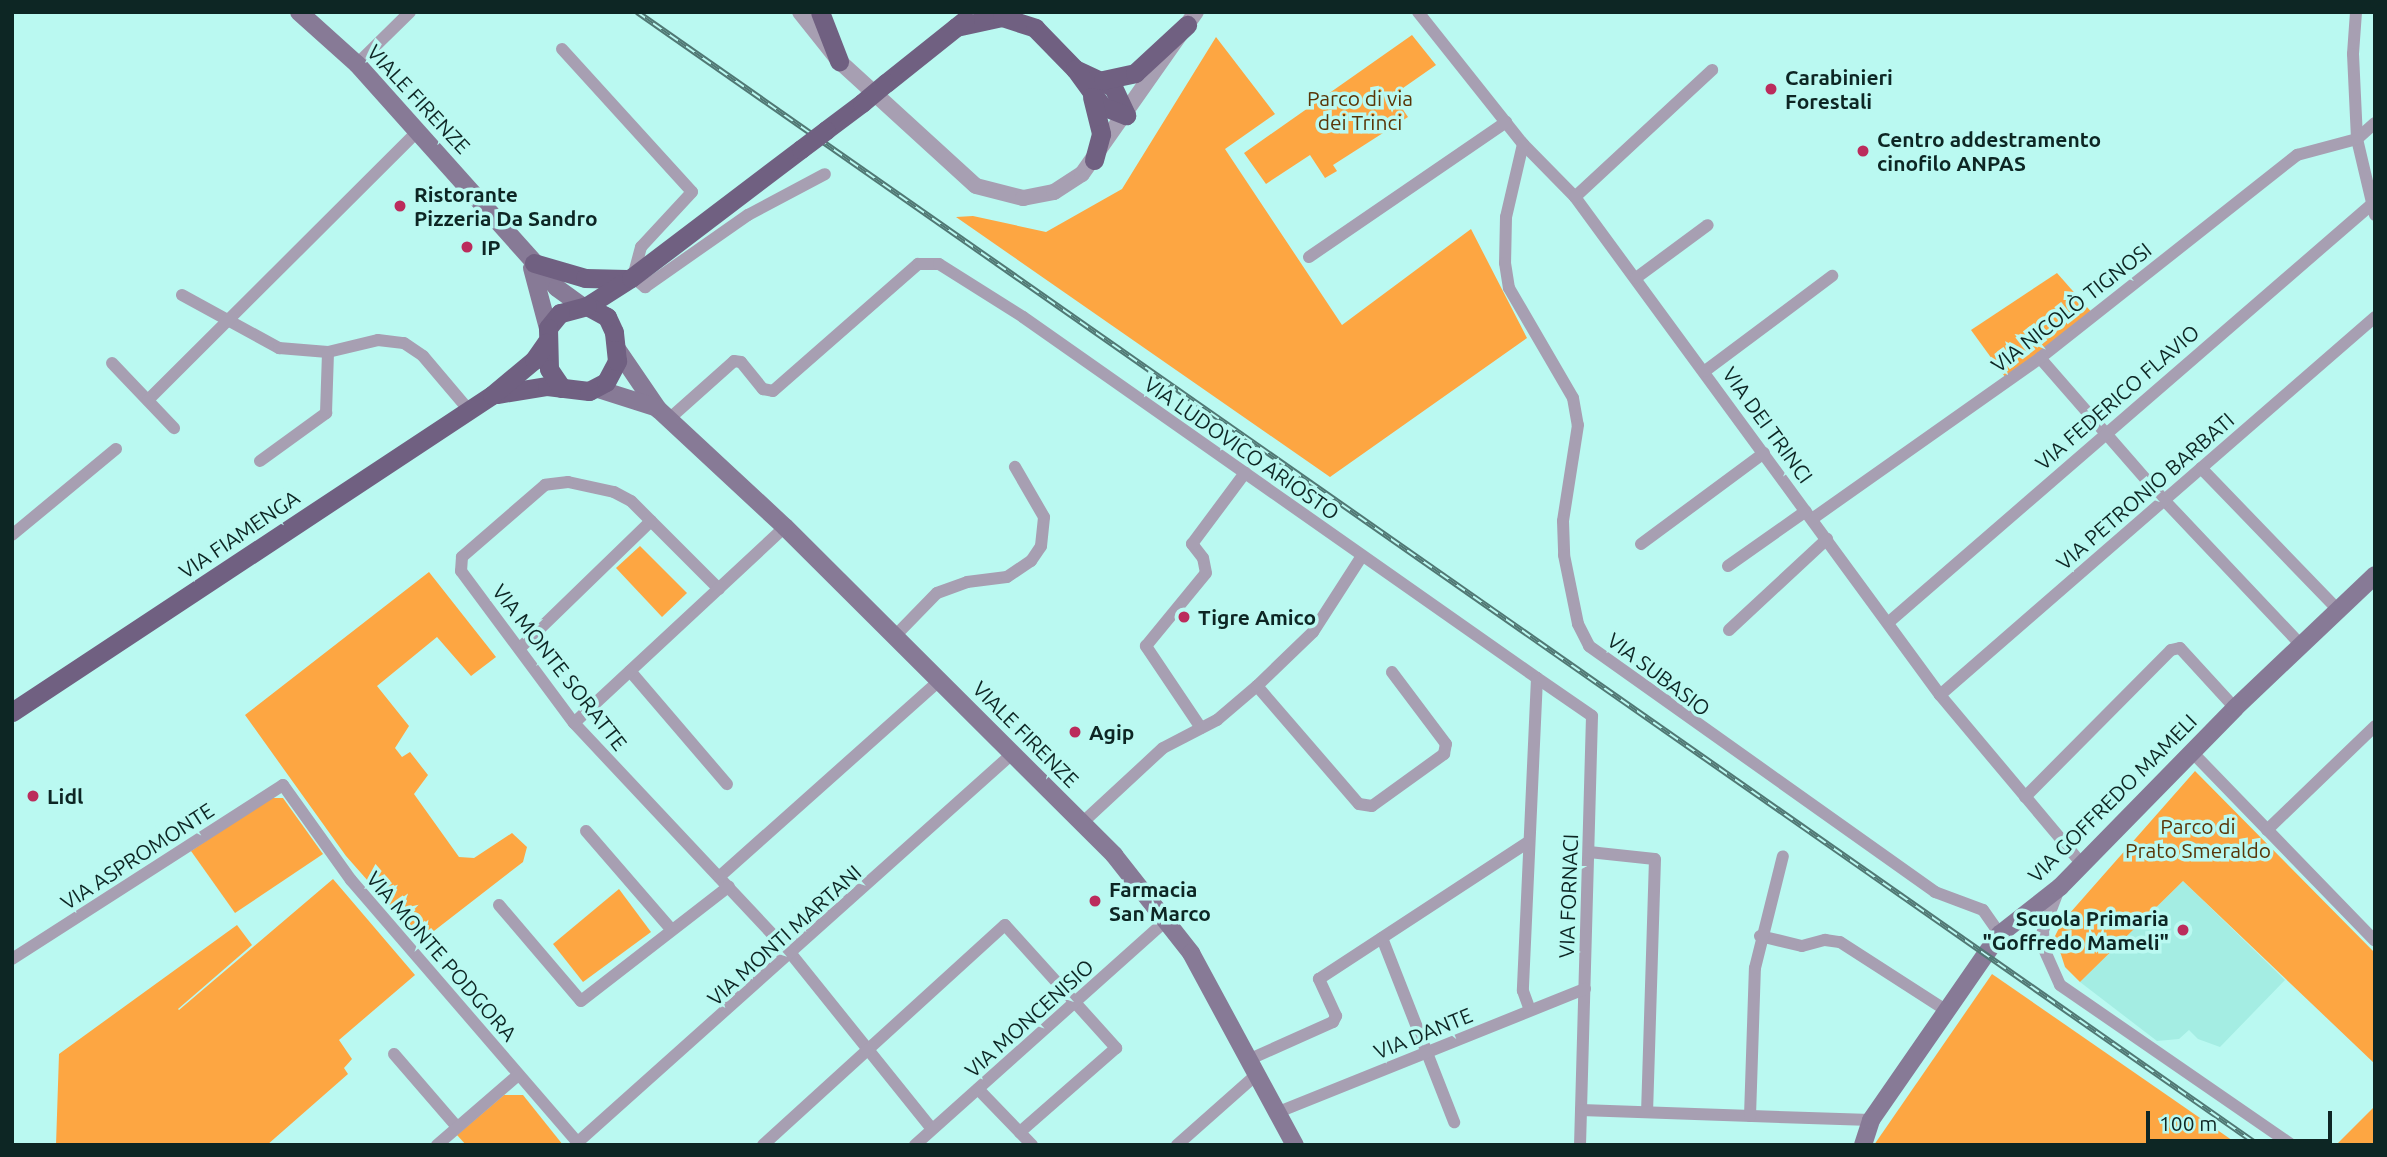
<!DOCTYPE html>
<meta charset="utf-8">
<style>
body{margin:0}
#map{position:relative;width:2387px;height:1157px;overflow:hidden;background:#baf9f1;font-family:Ubuntu,sans-serif}
div>[style]{position:absolute}
[style*='--x']{left:calc(var(--x)*1px);top:calc(var(--y)*1px);width:calc(var(--w)*1px);rotate:calc(var(--a)*1deg)}
.built>*{inset:0;background:#a4ede3}
.green>*{inset:0;background:#fda642}
.minor>*{height:12px;margin:-6px;padding:0 6px;transform-origin:6px;border-radius:6px;background:#a79fb2}
.tertiary>*{height:16px;margin:-8px;padding:0 8px;transform-origin:8px;border-radius:8px;background:#a79fb2}
.secondary>*{height:18px;margin:-9px;padding:0 9px;transform-origin:9px;border-radius:9px;background:#877a96}
.primary>*{height:19px;margin:-9.5px;padding:0 9.5px;transform-origin:9.5px;border-radius:9.5px;background:#706081}
.rail>*{height:6px;margin-top:-3px;transform-origin:0;background:repeating-linear-gradient(90deg,#baf9f1 0 10px,#507874 0 20px);box-sizing:border-box;border-block:2px solid #507874}
.primary-bridge>*{height:19px;margin:-9.5px;padding:0 9.5px;transform-origin:9.5px;border-radius:9.5px;background:#706081}
.dots>*{width:19px;height:19px;translate:-50% -50%;box-sizing:border-box;border:4px solid #baf9f1;border-radius:50%}
span{translate:-50% -50%;white-space:nowrap;text-align:center;line-height:1.15;-webkit-text-stroke:7px #baf9f1;paint-order:stroke}
.poi-label{font-size:21px;color:#0d2624;font-weight:700}
.left{translate:0 -50%;text-align:left}
.right{translate:-100% -50%;text-align:right}
.park-label{font-size:21px;color:#593507}
.street-label{font-size:21px;color:#0d2624}
.frame{position:absolute;inset:0;border:14px solid #0d2624;pointer-events:none}
.scale{position:absolute;left:2146px;top:1111px;width:186px;height:32px;box-sizing:border-box;border:4px solid #0d2624;border-top:0;padding-left:9px;font-size:21px;line-height:24px;white-space:nowrap;color:#0d2624;-webkit-text-stroke:5px #baf9f1;paint-order:stroke}
</style>
<div id="map">
<div class="built">
<i style="clip-path:polygon(2183px 881px,2285px 980px,2220px 1047px,2198px 1039px,2189px 1030px,2179px 1039px,2157px 1041px,2080px 982px)"></i>
</div>
<div class="green">
<i style="clip-path:polygon(1412px 35px,1436px 65px,1393px 95px,1408px 117px,1333px 165px,1337px 171px,1325px 178px,1310px 155px,1266px 184px,1244px 153px)"></i>
<i style="clip-path:polygon(1216px 37px,1275px 114px,1225px 149px,1342px 325px,1471px 229px,1527px 338px,1330px 477px,956px 217px,973px 216px,1046px 232px,1122px 189px)"></i>
<i style="clip-path:polygon(2057px 273px,2094px 315px,2008px 381px,1971px 330px)"></i>
<i style="clip-path:polygon(640px 546px,687px 593px,662px 617px,616px 568px)"></i>
<i style="clip-path:polygon(429px 572px,496px 657px,471px 676px,437px 637px,377px 686px,409px 726px,395px 748px,402px 757px,410px 752px,428px 775px,414px 794px,459px 857px,474px 858px,512px 833px,527px 847px,523px 862px,421px 941px,346px 856px,245px 715px)"></i>
<i style="clip-path:polygon(2195px 771px,2375px 953px,2375px 1064px,2183px 881px,2080px 982px,2065px 967px,2055px 936px,2062px 922px)"></i>
<i style="clip-path:polygon(270px 798px,283px 798px,323px 854px,235px 913px,191px 851px)"></i>
<i style="clip-path:polygon(333px 879px,415px 975px,339px 1040px,352px 1059px,344px 1068px,348px 1074px,267px 1145px,56px 1145px,59px 1054px,237px 925px,252px 945px,178px 1009px,179px 1010px)"></i>
<i style="clip-path:polygon(619px 889px,651px 932px,583px 982px,553px 944px)"></i>
<i style="clip-path:polygon(1992px 974px,2239px 1145px,1874px 1145px)"></i>
<i style="clip-path:polygon(504px 1095px,523px 1095px,563px 1145px,466px 1145px,457px 1135px)"></i>
<i style="clip-path:polygon(2375px 1106px,2375px 1145px,2336px 1145px)"></i>
</div>
<div class="minor">
<i style="--x:1418;--y:12;--w:169;--a:51.5"></i>
<i style="--x:1523;--y:144;--w:74;--a:45.5"></i>
<i style="--x:1575;--y:197;--w:617;--a:53.76"></i>
<i style="--x:1940;--y:695;--w:219;--a:50"></i>
<i style="--x:2356;--y:12;--w:42;--a:94.1"></i>
<i style="--x:2353;--y:54;--w:85;--a:87.3"></i>
<i style="--x:2357;--y:139;--w:78;--a:76.7"></i>
<i style="--x:562;--y:49;--w:193;--a:47.7"></i>
<i style="--x:692;--y:192;--w:75;--a:132.8"></i>
<i style="--x:641;--y:247;--w:31;--a:105"></i>
<i style="--x:633;--y:277;--w:16;--a:40"></i>
<i style="--x:645;--y:287;--w:126;--a:-35"></i>
<i style="--x:748;--y:215;--w:87;--a:-28"></i>
<i style="--x:357;--y:64;--w:74;--a:-44.5"></i>
<i style="--x:1523;--y:144;--w:75;--a:103.1"></i>
<i style="--x:1506;--y:217;--w:46;--a:91.2"></i>
<i style="--x:1505;--y:263;--w:25;--a:81"></i>
<i style="--x:1509;--y:288;--w:127;--a:59.8"></i>
<i style="--x:1573;--y:398;--w:27;--a:80"></i>
<i style="--x:1578;--y:425;--w:97;--a:98.9"></i>
<i style="--x:1563;--y:521;--w:34;--a:88"></i>
<i style="--x:1564;--y:555;--w:70;--a:78.5"></i>
<i style="--x:1578;--y:624;--w:25;--a:63"></i>
<i style="--x:1589;--y:646;--w:425;--a:35.4"></i>
<i style="--x:1935;--y:892;--w:51;--a:20.6"></i>
<i style="--x:1983;--y:910;--w:29;--a:55"></i>
<i style="--x:1575;--y:197;--w:187;--a:-42.8"></i>
<i style="--x:1309;--y:257;--w:239;--a:-34.4"></i>
<i style="--x:1636;--y:278;--w:89;--a:-36.4"></i>
<i style="--x:182;--y:295;--w:111;--a:28.7"></i>
<i style="--x:279;--y:348;--w:49;--a:4.7"></i>
<i style="--x:328;--y:352;--w:51;--a:-13.5"></i>
<i style="--x:378;--y:340;--w:26;--a:7"></i>
<i style="--x:404;--y:343;--w:23;--a:34"></i>
<i style="--x:423;--y:356;--w:70;--a:49.7"></i>
<i style="--x:2040;--y:358;--w:189;--a:48.9"></i>
<i style="--x:2164;--y:500;--w:202;--a:46.6"></i>
<i style="--x:112;--y:363;--w:90;--a:46.4"></i>
<i style="--x:1705;--y:371;--w:159;--a:-36.8"></i>
<i style="--x:148;--y:400;--w:381;--a:-44.9"></i>
<i style="--x:669;--y:419;--w:87;--a:-41.7"></i>
<i style="--x:734;--y:361;--w:7;--a:8"></i>
<i style="--x:741;--y:362;--w:35;--a:51"></i>
<i style="--x:763;--y:389;--w:10;--a:11"></i>
<i style="--x:773;--y:391;--w:193;--a:-41.2"></i>
<i style="--x:918;--y:264;--w:21;--a:0"></i>
<i style="--x:939;--y:264;--w:99;--a:32.2"></i>
<i style="--x:1023;--y:317;--w:628;--a:35.08"></i>
<i style="--x:1537;--y:678;--w:313;--a:92.6"></i>
<i style="--x:1523;--y:991;--w:20;--a:70"></i>
<i style="--x:260;--y:461;--w:82;--a:-36"></i>
<i style="--x:326;--y:413;--w:61;--a:-88.1"></i>
<i style="--x:2201;--y:468;--w:199;--a:46"></i>
<i style="--x:1812;--y:519;--w:279;--a:-35.2"></i>
<i style="--x:2040;--y:358;--w:328;--a:-38.3"></i>
<i style="--x:2297;--y:155;--w:62;--a:-14.9"></i>
<i style="--x:2357;--y:139;--w:24;--a:-42"></i>
<i style="--x:12;--y:535;--w:135;--a:-39.6"></i>
<i style="--x:1641;--y:544;--w:153;--a:-36.5"></i>
<i style="--x:1728;--y:566;--w:95;--a:-35.2"></i>
<i style="--x:719;--y:589;--w:124;--a:-135"></i>
<i style="--x:631;--y:501;--w:19;--a:-152"></i>
<i style="--x:614;--y:492;--w:47;--a:-167.7"></i>
<i style="--x:568;--y:482;--w:23;--a:173"></i>
<i style="--x:545;--y:485;--w:110;--a:139.1"></i>
<i style="--x:462;--y:557;--w:14;--a:94"></i>
<i style="--x:461;--y:571;--w:189;--a:53.4"></i>
<i style="--x:574;--y:723;--w:318;--a:46.8"></i>
<i style="--x:792;--y:955;--w:223;--a:51.2"></i>
<i style="--x:1889;--y:622;--w:639;--a:-40.87"></i>
<i style="--x:1729;--y:630;--w:134;--a:-42.9"></i>
<i style="--x:895;--y:636;--w:60;--a:-45.7"></i>
<i style="--x:937;--y:593;--w:32;--a:-20"></i>
<i style="--x:967;--y:582;--w:40;--a:-7.1"></i>
<i style="--x:1007;--y:577;--w:29;--a:-34"></i>
<i style="--x:1031;--y:561;--w:18;--a:-56"></i>
<i style="--x:1041;--y:546;--w:29;--a:-84"></i>
<i style="--x:1044;--y:517;--w:58;--a:-120.1"></i>
<i style="--x:521;--y:647;--w:181;--a:-44.1"></i>
<i style="--x:630;--y:671;--w:149;--a:49.4"></i>
<i style="--x:1537;--y:678;--w:67;--a:34.6"></i>
<i style="--x:1592;--y:716;--w:429;--a:91.6"></i>
<i style="--x:1257;--y:686;--w:156;--a:49.2"></i>
<i style="--x:1359;--y:804;--w:13;--a:9"></i>
<i style="--x:1372;--y:806;--w:89;--a:-35.8"></i>
<i style="--x:1444;--y:754;--w:10;--a:-79"></i>
<i style="--x:1446;--y:744;--w:90;--a:-126.9"></i>
<i style="--x:1940;--y:695;--w:576;--a:-40.99"></i>
<i style="--x:574;--y:723;--w:288;--a:-42.9"></i>
<i style="--x:1201;--y:728;--w:99;--a:-123.9"></i>
<i style="--x:1146;--y:646;--w:94;--a:-50.6"></i>
<i style="--x:1206;--y:573;--w:15;--a:-101"></i>
<i style="--x:1203;--y:558;--w:18;--a:-128"></i>
<i style="--x:1192;--y:544;--w:89;--a:-53.3"></i>
<i style="--x:2191;--y:751;--w:264;--a:45.9"></i>
<i style="--x:2025;--y:797;--w:207;--a:-45.2"></i>
<i style="--x:2171;--y:650;--w:9;--a:-13"></i>
<i style="--x:2180;--y:648;--w:81;--a:47.5"></i>
<i style="--x:1082;--y:823;--w:110;--a:-42.8"></i>
<i style="--x:1163;--y:748;--w:61;--a:-27.4"></i>
<i style="--x:1217;--y:720;--w:52;--a:-40.4"></i>
<i style="--x:1257;--y:686;--w:78;--a:-44"></i>
<i style="--x:1313;--y:632;--w:90;--a:-57.2"></i>
<i style="--x:2267;--y:830;--w:150;--a:-43.9"></i>
<i style="--x:586;--y:831;--w:130;--a:49.1"></i>
<i style="--x:1589;--y:852;--w:66;--a:6.1"></i>
<i style="--x:1655;--y:859;--w:253;--a:91.8"></i>
<i style="--x:719;--y:877;--w:295;--a:-41.7"></i>
<i style="--x:2057;--y:894;--w:40;--a:111"></i>
<i style="--x:2043;--y:931;--w:18;--a:87"></i>
<i style="--x:2044;--y:949;--w:39;--a:66"></i>
<i style="--x:2060;--y:985;--w:282;--a:34.6"></i>
<i style="--x:499;--y:905;--w:126;--a:49.5"></i>
<i style="--x:581;--y:1001;--w:187;--a:-37.8"></i>
<i style="--x:1760;--y:936;--w:43;--a:13.4"></i>
<i style="--x:1802;--y:946;--w:24;--a:-15"></i>
<i style="--x:1825;--y:940;--w:15;--a:8"></i>
<i style="--x:1840;--y:942;--w:127;--a:32.8"></i>
<i style="--x:1382;--y:938;--w:198;--a:68.6"></i>
<i style="--x:12;--y:959;--w:322;--a:-32.7"></i>
<i style="--x:283;--y:785;--w:117;--a:54.4"></i>
<i style="--x:351;--y:880;--w:350;--a:49.2"></i>
<i style="--x:394;--y:1054;--w:96;--a:49.2"></i>
<i style="--x:1248;--y:1060;--w:93;--a:-24.1"></i>
<i style="--x:1333;--y:1022;--w:7;--a:-63"></i>
<i style="--x:1336;--y:1016;--w:41;--a:-114.7"></i>
<i style="--x:1319;--y:979;--w:250;--a:-33.2"></i>
<i style="--x:978;--y:1089;--w:78;--a:46"></i>
<i style="--x:1581;--y:1110;--w:290;--a:2"></i>
<i style="--x:1276;--y:1113;--w:333;--a:-21.9"></i>
<i style="--x:1750;--y:1116;--w:148;--a:-88.1"></i>
<i style="--x:1755;--y:968;--w:115;--a:-76"></i>
<i style="--x:578;--y:1142;--w:584;--a:-41.8"></i>
<i style="--x:437;--y:1145;--w:107;--a:-40.8"></i>
<i style="--x:763;--y:1145;--w:327;--a:-42.3"></i>
<i style="--x:1005;--y:925;--w:166;--a:47.9"></i>
<i style="--x:1116;--y:1048;--w:128;--a:138.8"></i>
<i style="--x:915;--y:1145;--w:338;--a:-41.8"></i>
<i style="--x:1177;--y:1145;--w:104;--a:-41.5"></i>
</div>
<div class="tertiary">
<i style="--x:800;--y:12;--w:63;--a:51.5"></i>
<i style="--x:839;--y:61;--w:185;--a:42.4"></i>
<i style="--x:976;--y:186;--w:49;--a:14.3"></i>
<i style="--x:1023;--y:198;--w:32;--a:-11"></i>
<i style="--x:1054;--y:192;--w:33;--a:-33"></i>
<i style="--x:1082;--y:174;--w:198;--a:-54.9"></i>
</div>
<div class="secondary">
<i style="--x:299;--y:12;--w:78;--a:41.9"></i>
<i style="--x:357;--y:64;--w:300;--a:48.2"></i>
<i style="--x:557;--y:288;--w:29;--a:36"></i>
<i style="--x:532;--y:268;--w:62;--a:75.1"></i>
<i style="--x:617;--y:349;--w:73;--a:55.7"></i>
<i style="--x:658;--y:409;--w:173;--a:42.9"></i>
<i style="--x:785;--y:527;--w:465;--a:44.9"></i>
<i style="--x:1114;--y:855;--w:125;--a:51.8"></i>
<i style="--x:1191;--y:953;--w:218;--a:61.6"></i>
<i style="--x:598;--y:389;--w:60;--a:17.5"></i>
<i style="--x:1863;--y:1145;--w:26;--a:-72"></i>
<i style="--x:1871;--y:1120;--w:226;--a:-55.3"></i>
<i style="--x:2000;--y:934;--w:76;--a:-38.1"></i>
<i style="--x:2060;--y:887;--w:250;--a:-45.6"></i>
<i style="--x:2235;--y:708;--w:193;--a:-43.5"></i>
</div>
<div class="primary">
<i style="--x:820;--y:12;--w:53;--a:68.8"></i>
<i style="--x:956;--y:27;--w:47;--a:-12.3"></i>
<i style="--x:1002;--y:17;--w:35;--a:18"></i>
<i style="--x:1035;--y:28;--w:57;--a:45.7"></i>
<i style="--x:1075;--y:69;--w:42;--a:25.3"></i>
<i style="--x:1113;--y:87;--w:31;--a:65"></i>
<i style="--x:1075;--y:69;--w:46;--a:53.9"></i>
<i style="--x:1102;--y:106;--w:26;--a:21"></i>
<i style="--x:1103;--y:80;--w:33;--a:-12"></i>
<i style="--x:1135;--y:73;--w:71;--a:-42.7"></i>
<i style="--x:886;--y:83;--w:101;--a:-38.6"></i>
<i style="--x:1092;--y:97;--w:38;--a:76"></i>
<i style="--x:1101;--y:134;--w:27;--a:105"></i>
<i style="--x:826;--y:130;--w:45;--a:-36.9"></i>
<i style="--x:534;--y:263;--w:53;--a:16.4"></i>
<i style="--x:585;--y:278;--w:42;--a:1.4"></i>
<i style="--x:587;--y:306;--w:52;--a:-32.5"></i>
<i style="--x:631;--y:278;--w:213;--a:-37.2"></i>
<i style="--x:497;--y:394;--w:51;--a:-9.1"></i>
<i style="--x:547;--y:386;--w:42;--a:6.8"></i>
<i style="--x:589;--y:391;--w:19;--a:-28"></i>
<i style="--x:606;--y:382;--w:24;--a:-62"></i>
<i style="--x:617;--y:361;--w:29;--a:-96"></i>
<i style="--x:614;--y:332;--w:17;--a:-115"></i>
<i style="--x:607;--y:317;--w:23;--a:-151"></i>
<i style="--x:587;--y:306;--w:28;--a:165"></i>
<i style="--x:560;--y:313;--w:19;--a:129"></i>
<i style="--x:548;--y:328;--w:41;--a:88.6"></i>
<i style="--x:549;--y:369;--w:23;--a:56"></i>
<i style="--x:12;--y:712;--w:575;--a:-33.44"></i>
<i style="--x:492;--y:395;--w:55;--a:-39.8"></i>
<i style="--x:534;--y:360;--w:21;--a:-55"></i>
</div>
<div class="rail">
<i style="--x:637;--y:12;--w:1978;--a:34.95"></i>
</div>
<div class="primary-bridge">
<i style="--x:862;--y:103;--w:31;--a:-40"></i>
<i style="--x:801;--y:149;--w:31;--a:-37"></i>
</div>
<div class="dots">
<i style="left:1771px;top:89px;background:#bb2c5c"></i>
<i style="left:1863px;top:151px;background:#bb2c5c"></i>
<i style="left:400px;top:206px;background:#bb2c5c"></i>
<i style="left:467px;top:247px;background:#bb2c5c"></i>
<i style="left:1184px;top:617px;background:#bb2c5c"></i>
<i style="left:1075px;top:732px;background:#bb2c5c"></i>
<i style="left:33px;top:796px;background:#bb2c5c"></i>
<i style="left:1095px;top:901px;background:#bb2c5c"></i>
<i style="left:2183px;top:930px;background:#bb2c5c"></i>
</div>
<div class="poi-label">
<span class="left" style="left:1785px;top:89px">Carabinieri<br>Forestali</span>
<span class="left" style="left:1877px;top:151px">Centro addestramento<br>cinofilo ANPAS</span>
<span class="left" style="left:414px;top:206px">Ristorante<br>Pizzeria Da Sandro</span>
<span class="left" style="left:481px;top:247px">IP</span>
<span class="left" style="left:1198px;top:617px">Tigre Amico</span>
<span class="left" style="left:1089px;top:732px">Agip</span>
<span class="left" style="left:47px;top:796px">Lidl</span>
<span class="left" style="left:1109px;top:901px">Farmacia<br>San Marco</span>
<span class="right" style="left:2169px;top:930px">Scuola Primaria<br>"Goffredo Mameli"</span>
</div>
<div class="park-label">
<span style="left:1360px;top:110px">Parco di via<br>dei Trinci</span>
<span style="left:2198px;top:838px">Parco di<br>Prato Smeraldo</span>
</div>
<div class="street-label">
<span style="left:419px;top:99px;rotate:47deg">VIALE FIRENZE</span>
<span style="left:2071px;top:307px;rotate:-38deg">VIA NICOLÒ TIGNOSI</span>
<span style="left:2117px;top:397px;rotate:-41deg">VIA FEDERICO FLAVIO</span>
<span style="left:1768px;top:425px;rotate:54deg">VIA DEI TRINCI</span>
<span style="left:1242px;top:448px;rotate:35deg">VIA LUDOVICO ARIOSTO</span>
<span style="left:2145px;top:491px;rotate:-41deg">VIA PETRONIO BARBATI</span>
<span style="left:239px;top:534px;rotate:-34deg">VIA FIAMENGA</span>
<span style="left:560px;top:667px;rotate:52deg">VIA MONTE SORATTE</span>
<span style="left:1659px;top:674px;rotate:37deg">VIA SUBASIO</span>
<span style="left:1026px;top:734px;rotate:45deg">VIALE FIRENZE</span>
<span style="left:2112px;top:798px;rotate:-45deg">VIA GOFFREDO MAMELI</span>
<span style="left:137px;top:856px;rotate:-33deg">VIA ASPROMONTE</span>
<span style="left:1568px;top:896px;rotate:-88deg">VIA FORNACI</span>
<span style="left:784px;top:935px;rotate:-42deg">VIA MONTI MARTANI</span>
<span style="left:442px;top:956px;rotate:49deg">VIA MONTE PODGORA</span>
<span style="left:1029px;top:1018px;rotate:-42deg">VIA MONCENISIO</span>
<span style="left:1423px;top:1033px;rotate:-22deg">VIA DANTE</span>
</div>
<div class="frame"></div>
<div class="scale">100 m</div>
</div>
